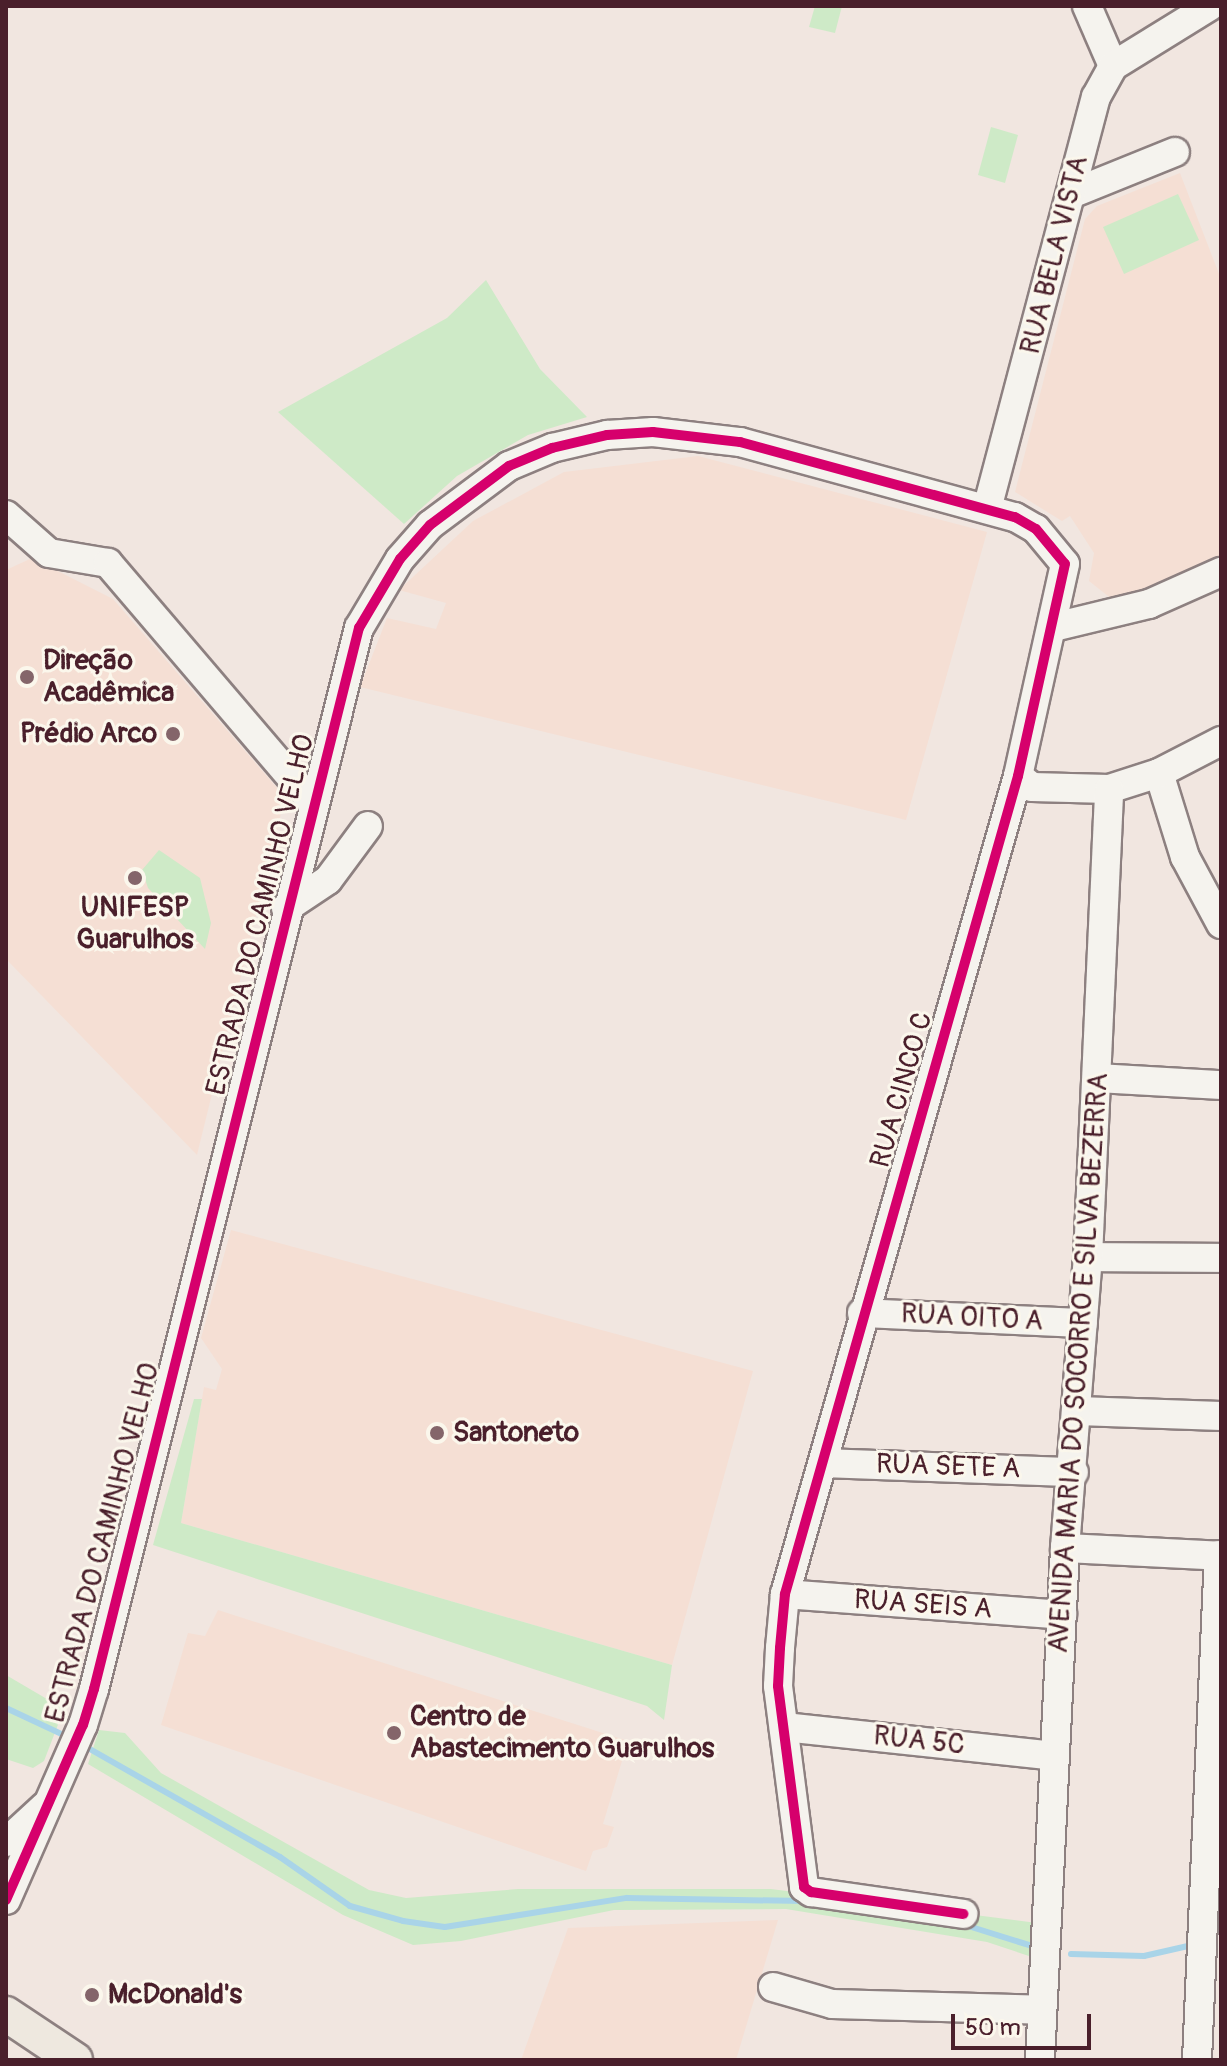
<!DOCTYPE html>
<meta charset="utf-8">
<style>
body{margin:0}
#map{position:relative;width:1227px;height:2066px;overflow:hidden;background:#f1e6e0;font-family:Pangolin,sans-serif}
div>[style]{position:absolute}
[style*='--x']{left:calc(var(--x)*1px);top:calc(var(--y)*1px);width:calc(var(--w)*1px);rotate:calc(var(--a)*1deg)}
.built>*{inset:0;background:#f5dfd4}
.green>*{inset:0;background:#ceeac7}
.stream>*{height:6px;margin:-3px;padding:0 3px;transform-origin:3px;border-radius:3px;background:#a9d4e8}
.roads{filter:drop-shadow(2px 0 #8d8080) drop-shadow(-2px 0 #8d8080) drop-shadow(0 2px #8d8080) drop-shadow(0 -2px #8d8080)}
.minor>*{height:28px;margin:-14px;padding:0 14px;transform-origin:14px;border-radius:14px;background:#f5f3ee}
.major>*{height:34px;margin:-17px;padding:0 17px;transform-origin:17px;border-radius:17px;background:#eee8df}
.cycleway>*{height:10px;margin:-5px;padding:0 5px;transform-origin:5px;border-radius:5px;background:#d6006c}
.dots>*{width:22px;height:22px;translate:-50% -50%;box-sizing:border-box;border:4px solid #fbf7ec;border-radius:50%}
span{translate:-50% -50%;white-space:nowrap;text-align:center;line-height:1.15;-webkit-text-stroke:6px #fbf7ec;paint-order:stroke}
.street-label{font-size:28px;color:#4a1f2b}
.poi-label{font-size:28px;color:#4a1f2b;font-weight:700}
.left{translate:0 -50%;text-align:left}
.right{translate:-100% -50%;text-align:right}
.frame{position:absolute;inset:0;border:8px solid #4a1f2b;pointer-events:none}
.scale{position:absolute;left:951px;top:2014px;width:140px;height:36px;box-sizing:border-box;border:4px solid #4a1f2b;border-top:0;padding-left:10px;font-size:24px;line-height:28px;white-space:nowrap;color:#4a1f2b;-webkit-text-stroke:6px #fbf7ec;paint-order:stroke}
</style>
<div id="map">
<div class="built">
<i style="clip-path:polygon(1180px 173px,1221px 279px,1221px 559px,1113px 600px,1089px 581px,1094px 553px,1070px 516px,1062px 521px,1015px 492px,1085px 219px,1097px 206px)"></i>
<i style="clip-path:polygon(698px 456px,987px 532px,906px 820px,360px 687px,387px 618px,436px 629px,446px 603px,399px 590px,473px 521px,564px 472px)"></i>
<i style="clip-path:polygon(32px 558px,113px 599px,285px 797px,197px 1155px,6px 959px,6px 570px)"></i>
<i style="clip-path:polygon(231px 1230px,753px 1371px,672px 1665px,181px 1523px,204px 1387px,216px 1390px,222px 1369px,201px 1338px)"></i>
<i style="clip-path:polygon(218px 1610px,628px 1741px,603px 1824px,614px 1827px,607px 1847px,593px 1851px,586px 1871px,161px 1725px,188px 1633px,205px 1636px)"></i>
<i style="clip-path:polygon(778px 1920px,736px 2060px,521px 2060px,568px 1928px)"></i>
</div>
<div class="green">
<i style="clip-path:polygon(815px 6px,842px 6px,835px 33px,809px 27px)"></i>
<i style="clip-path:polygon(991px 127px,1018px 135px,1005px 183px,978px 175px)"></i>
<i style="clip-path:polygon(1178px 194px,1199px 240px,1124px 274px,1103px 227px)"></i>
<i style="clip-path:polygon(486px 280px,540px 369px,587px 417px,528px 435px,457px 476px,404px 524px,278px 412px,447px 318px)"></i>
<i style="clip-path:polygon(159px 850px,200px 878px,211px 923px,205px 949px,148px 888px,142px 870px)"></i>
<i style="clip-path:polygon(194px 1399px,202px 1399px,181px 1523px,672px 1665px,664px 1720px,647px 1706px,153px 1545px)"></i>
<i style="clip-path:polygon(6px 1675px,64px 1709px,44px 1761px,33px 1768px,6px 1759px)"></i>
<i style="clip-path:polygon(99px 1730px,125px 1733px,161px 1773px,369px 1890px,406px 1898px,518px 1889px,771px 1889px,1037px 1923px,1035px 1958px,987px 1942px,786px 1909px,614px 1910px,461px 1941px,413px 1945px,343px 1915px,88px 1764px)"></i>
</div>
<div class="stream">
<i style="--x:6;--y:1708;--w:68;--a:25.1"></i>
<i style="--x:81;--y:1744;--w:229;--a:29.6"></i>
<i style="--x:280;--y:1857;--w:85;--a:35"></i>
<i style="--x:350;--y:1906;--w:55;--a:15.8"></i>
<i style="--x:403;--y:1921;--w:42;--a:8.1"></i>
<i style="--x:445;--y:1927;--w:184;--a:-9.1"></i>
<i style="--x:627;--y:1898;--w:177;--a:1"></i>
<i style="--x:965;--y:1925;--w:70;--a:17.4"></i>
<i style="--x:1071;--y:1954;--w:73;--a:1.6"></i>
<i style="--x:1144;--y:1956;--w:45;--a:-12.8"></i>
</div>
<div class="roads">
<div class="minor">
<i style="--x:1087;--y:6;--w:65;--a:66.6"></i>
<i style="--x:1071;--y:194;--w:112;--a:-22"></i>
<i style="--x:987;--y:509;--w:426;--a:-75.2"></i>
<i style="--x:1096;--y:97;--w:35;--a:-61"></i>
<i style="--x:1113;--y:66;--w:114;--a:-31.7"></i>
<i style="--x:6;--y:515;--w:57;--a:41.5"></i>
<i style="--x:49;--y:553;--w:60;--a:9.6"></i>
<i style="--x:108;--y:563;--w:314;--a:49.5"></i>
<i style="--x:1054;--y:627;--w:98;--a:-13.6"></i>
<i style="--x:1149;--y:604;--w:79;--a:-24"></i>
<i style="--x:1159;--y:773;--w:88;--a:72.8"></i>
<i style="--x:1185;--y:857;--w:76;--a:61.8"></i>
<i style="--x:1018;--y:776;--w:18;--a:38"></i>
<i style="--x:1032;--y:787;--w:77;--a:1.5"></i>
<i style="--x:1109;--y:789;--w:52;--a:-17.7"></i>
<i style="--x:1159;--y:773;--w:70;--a:-27.3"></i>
<i style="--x:286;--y:908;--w:50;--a:-33.7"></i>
<i style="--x:328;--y:880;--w:67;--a:-53.5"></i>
<i style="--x:1098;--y:1078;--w:123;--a:3.3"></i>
<i style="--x:1088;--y:1257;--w:133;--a:0.4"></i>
<i style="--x:862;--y:1313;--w:221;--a:2.6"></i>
<i style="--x:1078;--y:1411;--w:143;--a:2"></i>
<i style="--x:823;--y:1463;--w:251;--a:2.1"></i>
<i style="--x:1065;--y:1548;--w:156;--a:2.9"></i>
<i style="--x:785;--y:1594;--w:278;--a:4.3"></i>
<i style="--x:784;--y:1727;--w:272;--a:6.1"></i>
<i style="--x:6;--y:1842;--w:52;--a:-42.6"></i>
<i style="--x:6;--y:1900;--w:191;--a:-66.3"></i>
<i style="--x:83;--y:1725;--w:38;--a:-73"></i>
<i style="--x:94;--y:1689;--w:1094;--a:-75.98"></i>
<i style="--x:359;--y:628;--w:80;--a:-59.3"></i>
<i style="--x:400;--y:559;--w:45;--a:-48.6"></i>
<i style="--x:430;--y:525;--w:99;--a:-36.8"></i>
<i style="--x:509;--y:466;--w:47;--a:-22.7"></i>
<i style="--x:552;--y:448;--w:57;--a:-13.3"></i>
<i style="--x:607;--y:435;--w:46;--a:-3.7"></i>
<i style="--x:653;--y:432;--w:88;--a:6.6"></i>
<i style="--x:740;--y:442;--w:285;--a:15.3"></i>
<i style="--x:1015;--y:517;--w:24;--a:30"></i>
<i style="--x:1036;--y:529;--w:45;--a:50.4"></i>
<i style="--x:1065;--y:564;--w:217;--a:102.5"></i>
<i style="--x:1018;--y:776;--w:851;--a:105.9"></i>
<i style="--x:785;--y:1594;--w:54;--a:95.3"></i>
<i style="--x:780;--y:1648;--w:38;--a:93"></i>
<i style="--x:778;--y:1686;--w:203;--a:82.6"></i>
<i style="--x:804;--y:1887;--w:9;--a:36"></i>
<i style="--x:811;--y:1892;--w:154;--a:8.2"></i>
<i style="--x:773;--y:1987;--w:61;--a:16.1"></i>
<i style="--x:832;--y:2004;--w:210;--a:1.6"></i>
<i style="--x:1040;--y:2060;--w:513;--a:-87.2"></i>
<i style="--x:1065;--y:1548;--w:292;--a:-85.5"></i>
<i style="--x:1088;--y:1257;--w:468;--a:-87.4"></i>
<i style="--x:1197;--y:2060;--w:505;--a:-87.51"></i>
</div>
<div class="major">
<i style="--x:6;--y:2014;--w:83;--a:33.7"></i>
</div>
</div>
<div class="cycleway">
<i style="--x:6;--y:1900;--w:191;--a:-66.3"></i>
<i style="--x:83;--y:1725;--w:38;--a:-73"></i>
<i style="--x:94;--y:1689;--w:1094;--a:-75.98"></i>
<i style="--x:359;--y:628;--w:80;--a:-59.3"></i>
<i style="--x:400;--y:559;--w:45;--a:-48.6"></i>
<i style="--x:430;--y:525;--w:99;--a:-36.8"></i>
<i style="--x:509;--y:466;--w:47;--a:-22.7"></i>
<i style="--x:552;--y:448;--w:57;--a:-13.3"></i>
<i style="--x:607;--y:435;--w:46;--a:-3.7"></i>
<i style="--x:653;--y:432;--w:88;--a:6.6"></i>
<i style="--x:740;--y:442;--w:285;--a:15.3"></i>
<i style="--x:1015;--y:517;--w:24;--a:30"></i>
<i style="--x:1036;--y:529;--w:45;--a:50.4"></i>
<i style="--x:1065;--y:564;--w:217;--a:102.5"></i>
<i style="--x:1018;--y:776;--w:851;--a:105.9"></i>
<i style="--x:785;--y:1594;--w:54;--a:95.3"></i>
<i style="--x:780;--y:1648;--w:38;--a:93"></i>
<i style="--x:778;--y:1686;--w:203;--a:82.6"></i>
<i style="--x:804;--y:1887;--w:9;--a:36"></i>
<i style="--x:811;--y:1892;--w:154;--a:8.2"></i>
</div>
<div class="dots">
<i style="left:27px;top:677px;background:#84656a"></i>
<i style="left:173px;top:734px;background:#84656a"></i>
<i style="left:135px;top:878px;background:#84656a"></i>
<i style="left:437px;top:1433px;background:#84656a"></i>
<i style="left:394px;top:1733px;background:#84656a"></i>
<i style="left:92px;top:1995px;background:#84656a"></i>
</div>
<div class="street-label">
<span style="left:1055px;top:255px;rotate:-76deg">RUA BELA VISTA</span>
<span style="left:261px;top:915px;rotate:-76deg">ESTRADA DO CAMINHO VELHO</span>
<span style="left:902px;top:1090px;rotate:-74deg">RUA CINCO C</span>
<span style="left:972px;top:1318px;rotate:3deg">RUA OITO A</span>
<span style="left:1079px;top:1363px;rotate:-86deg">AVENIDA MARIA DO SOCORRO E SILVA BEZERRA</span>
<span style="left:948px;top:1467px;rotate:2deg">RUA SETE A</span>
<span style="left:103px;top:1543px;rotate:-75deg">ESTRADA DO CAMINHO VELHO</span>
<span style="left:923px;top:1605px;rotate:4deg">RUA SEIS A</span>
<span style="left:919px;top:1741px;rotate:6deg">RUA 5C</span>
</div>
<div class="poi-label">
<span class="left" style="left:43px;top:677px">Direção<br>Acadêmica</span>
<span class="right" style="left:157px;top:734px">Prédio Arco</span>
<span style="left:135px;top:924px">UNIFESP<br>Guarulhos</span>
<span class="left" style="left:453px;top:1433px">Santoneto</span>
<span class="left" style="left:410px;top:1733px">Centro de<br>Abastecimento Guarulhos</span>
<span class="left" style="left:108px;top:1995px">McDonald's</span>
</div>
<div class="frame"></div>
<div class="scale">50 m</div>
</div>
